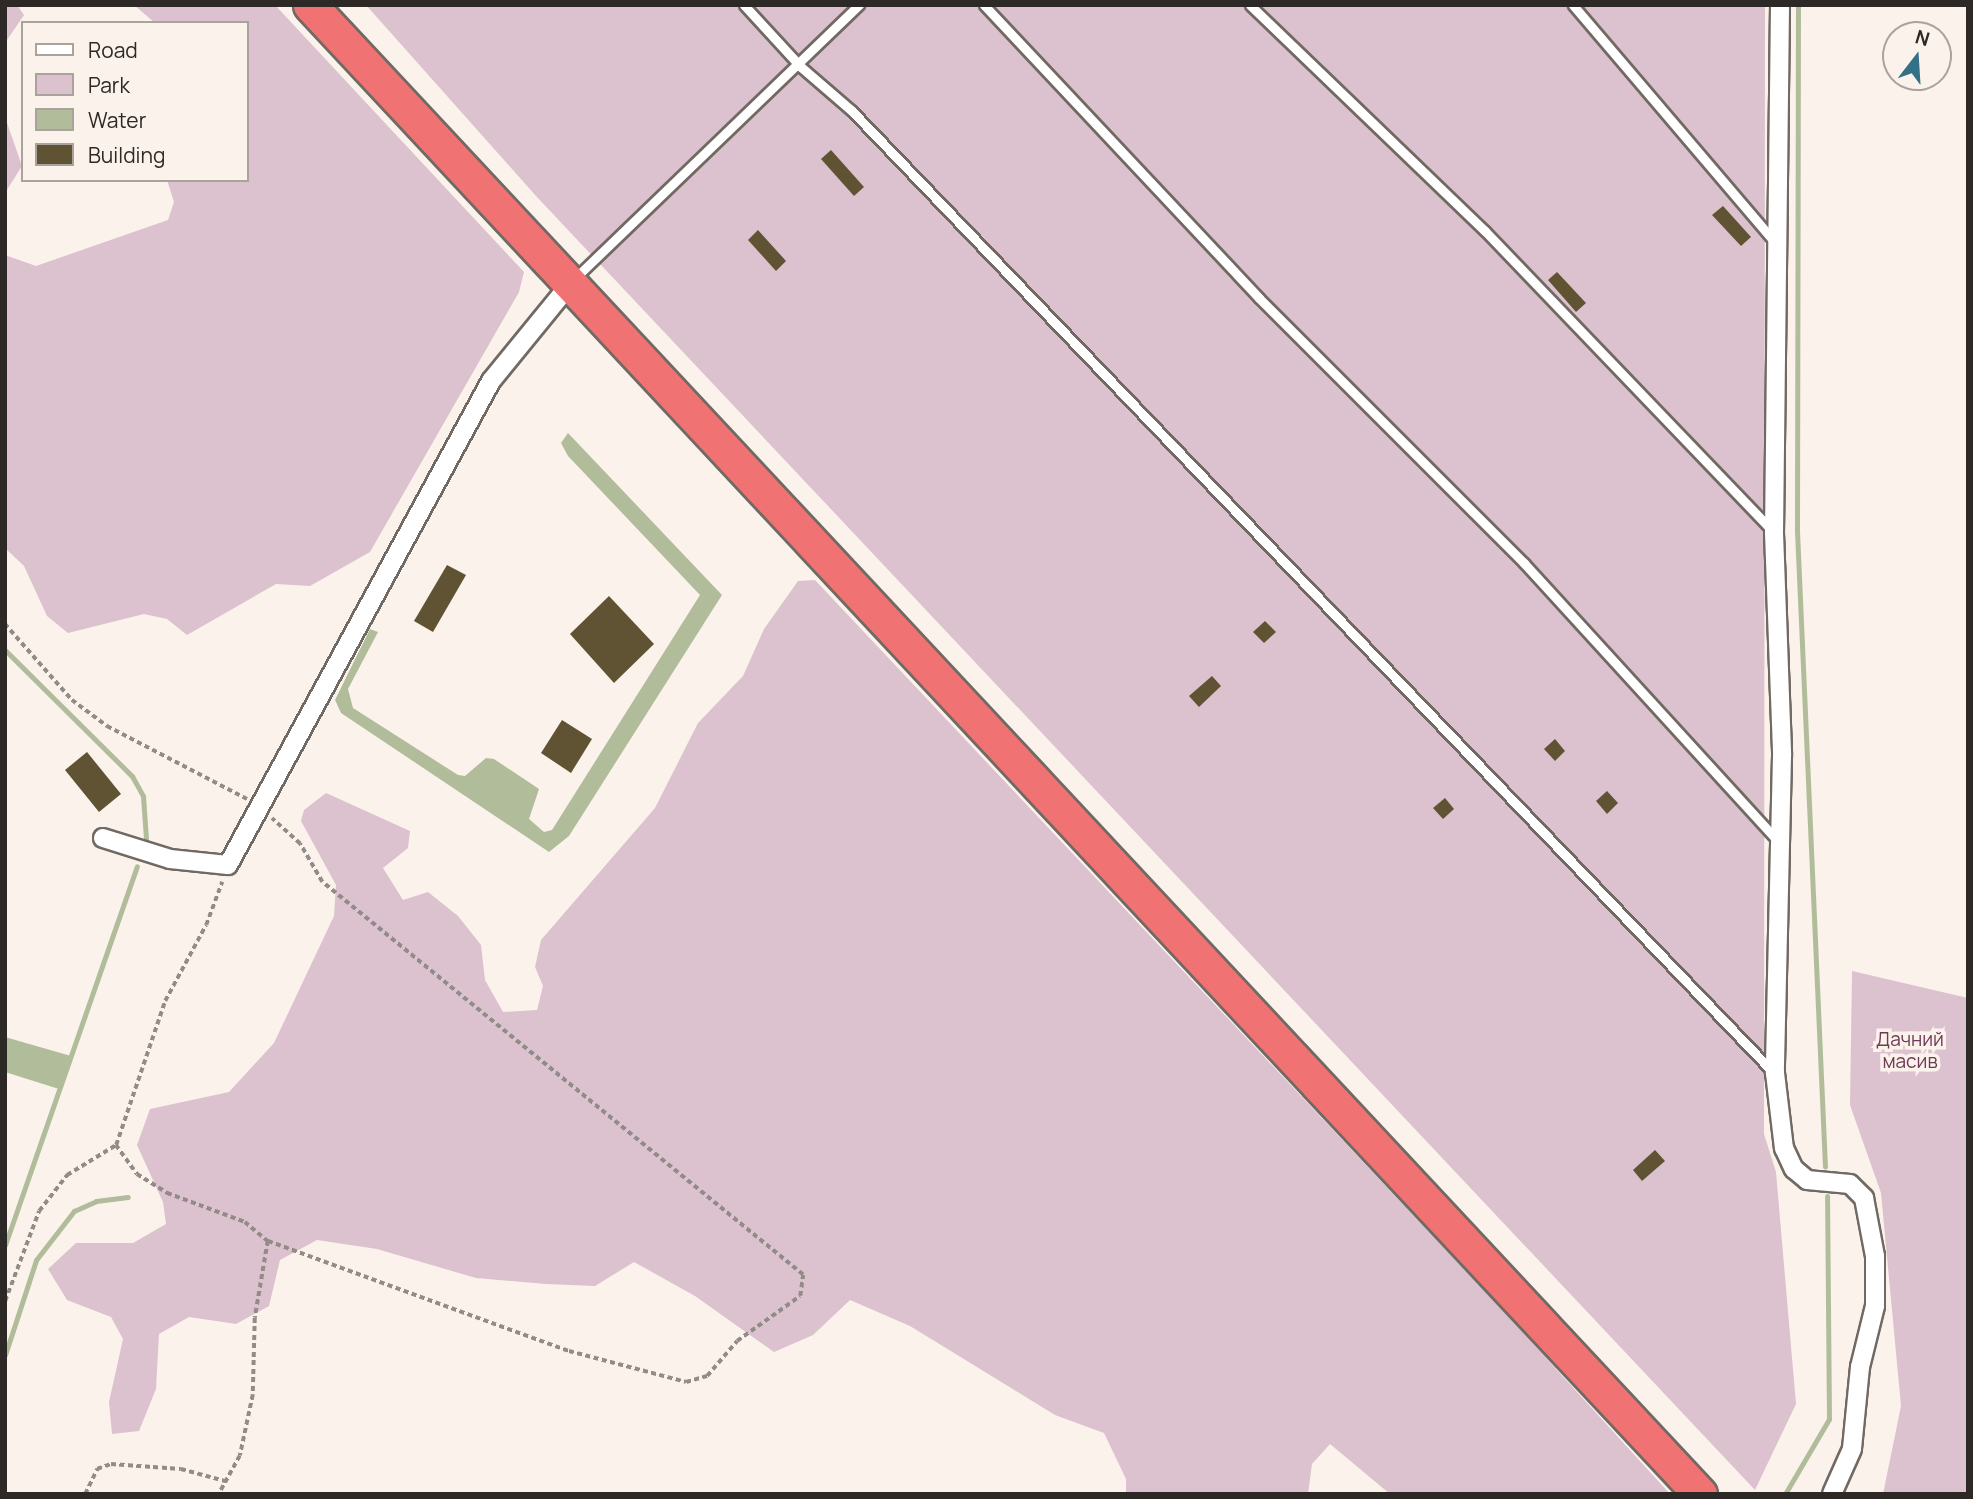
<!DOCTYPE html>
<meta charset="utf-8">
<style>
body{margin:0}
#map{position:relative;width:1973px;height:1499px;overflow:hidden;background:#fbf2eb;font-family:Manrope,sans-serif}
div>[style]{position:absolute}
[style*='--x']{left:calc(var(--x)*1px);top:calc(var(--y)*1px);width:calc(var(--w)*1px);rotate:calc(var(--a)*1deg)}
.green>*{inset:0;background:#dbc2ce}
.water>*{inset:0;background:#b1bd9a}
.stream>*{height:5px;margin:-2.5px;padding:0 2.5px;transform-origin:2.5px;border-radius:2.5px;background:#b1bd9a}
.building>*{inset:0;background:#5f5333}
.path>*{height:3.5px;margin-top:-1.75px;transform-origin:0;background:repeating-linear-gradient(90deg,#928b87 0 5px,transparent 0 8.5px)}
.roads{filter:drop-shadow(2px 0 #716963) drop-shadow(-2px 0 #716963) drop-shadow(0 2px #716963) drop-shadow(0 -2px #716963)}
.lane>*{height:9px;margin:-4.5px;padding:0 4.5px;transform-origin:4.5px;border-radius:4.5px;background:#fff}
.street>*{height:18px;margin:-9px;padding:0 9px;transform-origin:9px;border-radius:9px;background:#fff}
.highway>*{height:33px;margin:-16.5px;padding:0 16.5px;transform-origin:16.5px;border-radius:16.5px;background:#f17272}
span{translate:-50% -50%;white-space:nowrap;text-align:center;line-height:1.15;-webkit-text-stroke:7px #fbf2eb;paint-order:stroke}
.park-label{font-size:19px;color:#6e3b56}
.frame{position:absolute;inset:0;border:7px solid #2d2927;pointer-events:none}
.legend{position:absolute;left:21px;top:21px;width:228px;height:161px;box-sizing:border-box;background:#fbf2eb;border:2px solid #a9a29d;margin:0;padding:9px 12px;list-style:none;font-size:21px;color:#2d2927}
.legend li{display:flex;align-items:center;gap:14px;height:35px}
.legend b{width:35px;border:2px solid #a9a29d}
.north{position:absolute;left:1882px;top:21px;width:70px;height:70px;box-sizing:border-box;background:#fbf2eb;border:2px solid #a9a29d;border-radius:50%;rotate:17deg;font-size:19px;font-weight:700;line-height:28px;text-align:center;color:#2d2927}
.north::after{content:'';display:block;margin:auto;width:24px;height:32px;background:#337186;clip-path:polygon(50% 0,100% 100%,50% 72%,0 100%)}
</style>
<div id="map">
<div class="green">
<i style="clip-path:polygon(5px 5px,17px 5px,24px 15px,5px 43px)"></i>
<i style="clip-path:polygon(134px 5px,275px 5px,524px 272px,519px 292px,370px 552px,310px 586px,276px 584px,187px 635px,167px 619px,144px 614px,68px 633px,47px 616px,24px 566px,5px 548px,5px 255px,36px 266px,168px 220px,174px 202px,167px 180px,247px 180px,247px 23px,155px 23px)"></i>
<i style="clip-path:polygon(366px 5px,1765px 5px,1764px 1134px,1776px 1172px,1796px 1404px,1755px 1490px,536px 196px)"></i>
<i style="clip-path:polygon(5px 117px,22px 166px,5px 193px)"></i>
<i style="clip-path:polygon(815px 580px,1495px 1302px,1670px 1494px,1390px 1494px,1330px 1444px,1312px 1464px,1308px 1494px,1126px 1494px,1126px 1479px,1104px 1433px,1055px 1415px,910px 1326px,850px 1300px,813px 1335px,774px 1352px,695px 1296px,634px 1262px,595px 1286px,546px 1284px,476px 1278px,377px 1249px,317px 1240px,280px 1260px,269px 1306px,236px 1324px,189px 1317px,159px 1334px,156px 1389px,139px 1431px,112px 1434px,109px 1402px,123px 1339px,111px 1317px,67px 1300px,48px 1269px,76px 1243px,133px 1243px,166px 1224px,163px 1202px,137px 1145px,150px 1109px,229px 1092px,274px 1043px,334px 916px,336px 885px,301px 821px,304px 810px,326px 793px,410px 831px,408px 848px,383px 868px,403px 900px,428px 892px,458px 916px,481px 945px,485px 980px,503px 1012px,537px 1010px,543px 986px,535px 967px,541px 940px,655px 808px,698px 723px,743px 676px,764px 629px,798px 581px)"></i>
<i style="clip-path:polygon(1852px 971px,1968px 998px,1968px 1494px,1883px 1494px,1901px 1406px,1881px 1193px,1850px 1105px)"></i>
</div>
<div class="water">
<i style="clip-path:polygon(568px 433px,722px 595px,569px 836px,549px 852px,341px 713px,335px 700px,370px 629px,378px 632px,348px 689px,353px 708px,458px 775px,465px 776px,486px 758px,494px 759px,539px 789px,529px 819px,544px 832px,552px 830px,700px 595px,568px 456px,561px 443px)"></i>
<i style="clip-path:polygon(5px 1037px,71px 1056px,59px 1089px,5px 1072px)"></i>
</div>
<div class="stream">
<i style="--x:1798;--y:5;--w:526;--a:90.11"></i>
<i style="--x:1797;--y:531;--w:636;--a:87.48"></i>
<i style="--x:5;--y:650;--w:179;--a:44.8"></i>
<i style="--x:132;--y:776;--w:23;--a:61"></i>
<i style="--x:143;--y:796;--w:43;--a:86"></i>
<i style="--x:5;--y:1245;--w:401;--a:-70.8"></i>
<i style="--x:5;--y:1355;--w:100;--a:-71.9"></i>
<i style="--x:36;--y:1260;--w:62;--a:-52.2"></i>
<i style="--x:74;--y:1211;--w:24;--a:-24"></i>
<i style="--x:96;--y:1201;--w:32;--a:-7"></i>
<i style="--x:1785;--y:1494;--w:87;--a:-59.6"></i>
<i style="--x:1829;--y:1419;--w:223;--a:-90.5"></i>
</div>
<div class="building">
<i style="clip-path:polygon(831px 150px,864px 187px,854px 196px,821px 159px)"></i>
<i style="clip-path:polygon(1723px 206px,1751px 237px,1741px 246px,1712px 215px)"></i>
<i style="clip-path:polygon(758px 230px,786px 261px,776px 271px,748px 240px)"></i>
<i style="clip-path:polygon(1557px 272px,1586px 303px,1576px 312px,1548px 280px)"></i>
<i style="clip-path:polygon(447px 565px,466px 575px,433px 632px,414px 621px)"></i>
<i style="clip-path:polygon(609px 596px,654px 644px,614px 683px,570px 634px)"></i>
<i style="clip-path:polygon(1265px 621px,1276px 632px,1264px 643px,1253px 632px)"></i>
<i style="clip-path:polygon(1212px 676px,1221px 686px,1199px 707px,1189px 696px)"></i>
<i style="clip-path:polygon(562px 720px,592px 739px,571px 773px,541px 753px)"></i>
<i style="clip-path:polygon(1555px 739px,1565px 751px,1555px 761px,1544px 749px)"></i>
<i style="clip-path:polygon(87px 752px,121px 794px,99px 812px,65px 770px)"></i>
<i style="clip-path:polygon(1607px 791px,1618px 803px,1607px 814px,1596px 801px)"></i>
<i style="clip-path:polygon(1445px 798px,1454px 809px,1443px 819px,1433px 808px)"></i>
<i style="clip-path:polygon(1655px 1150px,1665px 1161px,1642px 1181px,1633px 1170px)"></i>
</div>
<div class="path">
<i style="--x:5;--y:624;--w:101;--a:48.6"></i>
<i style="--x:72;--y:700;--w:44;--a:36.6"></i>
<i style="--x:107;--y:726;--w:158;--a:27.5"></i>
<i style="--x:116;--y:1145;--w:36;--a:54"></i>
<i style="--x:137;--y:1174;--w:36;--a:32"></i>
<i style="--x:167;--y:1193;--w:83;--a:20.4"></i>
<i style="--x:245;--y:1222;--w:30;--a:40"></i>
<i style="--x:268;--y:1241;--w:78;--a:99.6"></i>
<i style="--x:255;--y:1318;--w:77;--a:91.5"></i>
<i style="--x:253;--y:1395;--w:62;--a:102"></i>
<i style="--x:240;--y:1456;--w:43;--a:118.9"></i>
<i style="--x:268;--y:1241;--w:320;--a:20.1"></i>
<i style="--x:569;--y:1351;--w:121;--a:14.8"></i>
<i style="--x:686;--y:1382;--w:22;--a:-16"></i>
<i style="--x:707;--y:1376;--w:46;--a:-49.4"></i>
<i style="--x:737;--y:1341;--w:77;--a:-35.5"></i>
<i style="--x:800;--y:1296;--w:21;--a:-82"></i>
<i style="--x:803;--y:1275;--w:621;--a:-140.75"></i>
<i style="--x:322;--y:882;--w:44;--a:-120.1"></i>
<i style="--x:300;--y:844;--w:38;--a:-138"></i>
<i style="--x:5;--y:1301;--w:96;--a:-69.3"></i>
<i style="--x:39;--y:1211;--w:46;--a:-52.1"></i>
<i style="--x:67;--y:1175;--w:57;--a:-31.5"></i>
<i style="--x:116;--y:1145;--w:152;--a:-71.2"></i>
<i style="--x:165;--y:1001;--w:86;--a:-61.7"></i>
<i style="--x:206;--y:925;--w:46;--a:-69.6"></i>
<i style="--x:85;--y:1494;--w:28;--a:-64"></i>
<i style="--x:97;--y:1469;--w:15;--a:-20"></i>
<i style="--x:111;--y:1464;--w:70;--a:4.1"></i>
<i style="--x:181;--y:1469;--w:46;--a:15.3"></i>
</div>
<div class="roads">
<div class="lane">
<i style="--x:744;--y:5;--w:84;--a:47.4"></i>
<i style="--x:801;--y:67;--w:67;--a:40.8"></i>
<i style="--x:852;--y:111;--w:1331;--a:46.22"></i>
<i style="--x:984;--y:5;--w:402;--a:46.8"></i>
<i style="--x:1259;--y:298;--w:375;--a:45"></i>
<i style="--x:1524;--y:563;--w:375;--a:47.6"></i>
<i style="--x:1250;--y:5;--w:326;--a:43.9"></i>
<i style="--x:1485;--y:231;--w:414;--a:46.2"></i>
<i style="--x:1573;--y:5;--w:310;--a:49.6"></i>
<i style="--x:573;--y:280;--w:397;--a:-43.9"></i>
</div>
<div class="street">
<i style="--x:1780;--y:5;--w:528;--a:90.65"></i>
<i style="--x:1774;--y:533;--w:223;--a:87.9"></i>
<i style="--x:1782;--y:756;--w:317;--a:91.3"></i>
<i style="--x:1775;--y:1073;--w:76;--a:83.2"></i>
<i style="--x:1784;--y:1148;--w:23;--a:65"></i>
<i style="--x:1794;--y:1169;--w:17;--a:40"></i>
<i style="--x:1807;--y:1180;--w:43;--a:5.3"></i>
<i style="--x:1850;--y:1184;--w:20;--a:45"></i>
<i style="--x:1864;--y:1198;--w:59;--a:79.3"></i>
<i style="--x:1875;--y:1256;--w:50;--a:90"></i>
<i style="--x:1875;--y:1306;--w:63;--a:103.8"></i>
<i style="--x:1860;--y:1367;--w:82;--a:95.6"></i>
<i style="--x:1852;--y:1449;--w:49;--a:114"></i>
<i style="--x:103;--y:838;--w:70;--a:17.4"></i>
<i style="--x:170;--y:859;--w:58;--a:5.9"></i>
<i style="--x:228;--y:865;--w:551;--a:-61.48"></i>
<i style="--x:491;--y:381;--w:125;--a:-50.8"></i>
</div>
<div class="highway">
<i style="--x:310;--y:5;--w:2037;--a:46.97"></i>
</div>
</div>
<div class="park-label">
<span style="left:1910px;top:1051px">Дачний<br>масив</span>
</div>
<div class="frame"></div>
<ul class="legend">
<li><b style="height:9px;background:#fff"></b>Road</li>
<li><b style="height:19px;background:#dbc2ce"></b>Park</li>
<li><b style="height:19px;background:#b1bd9a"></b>Water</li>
<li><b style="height:19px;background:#5f5333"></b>Building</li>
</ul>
<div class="north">N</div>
</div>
